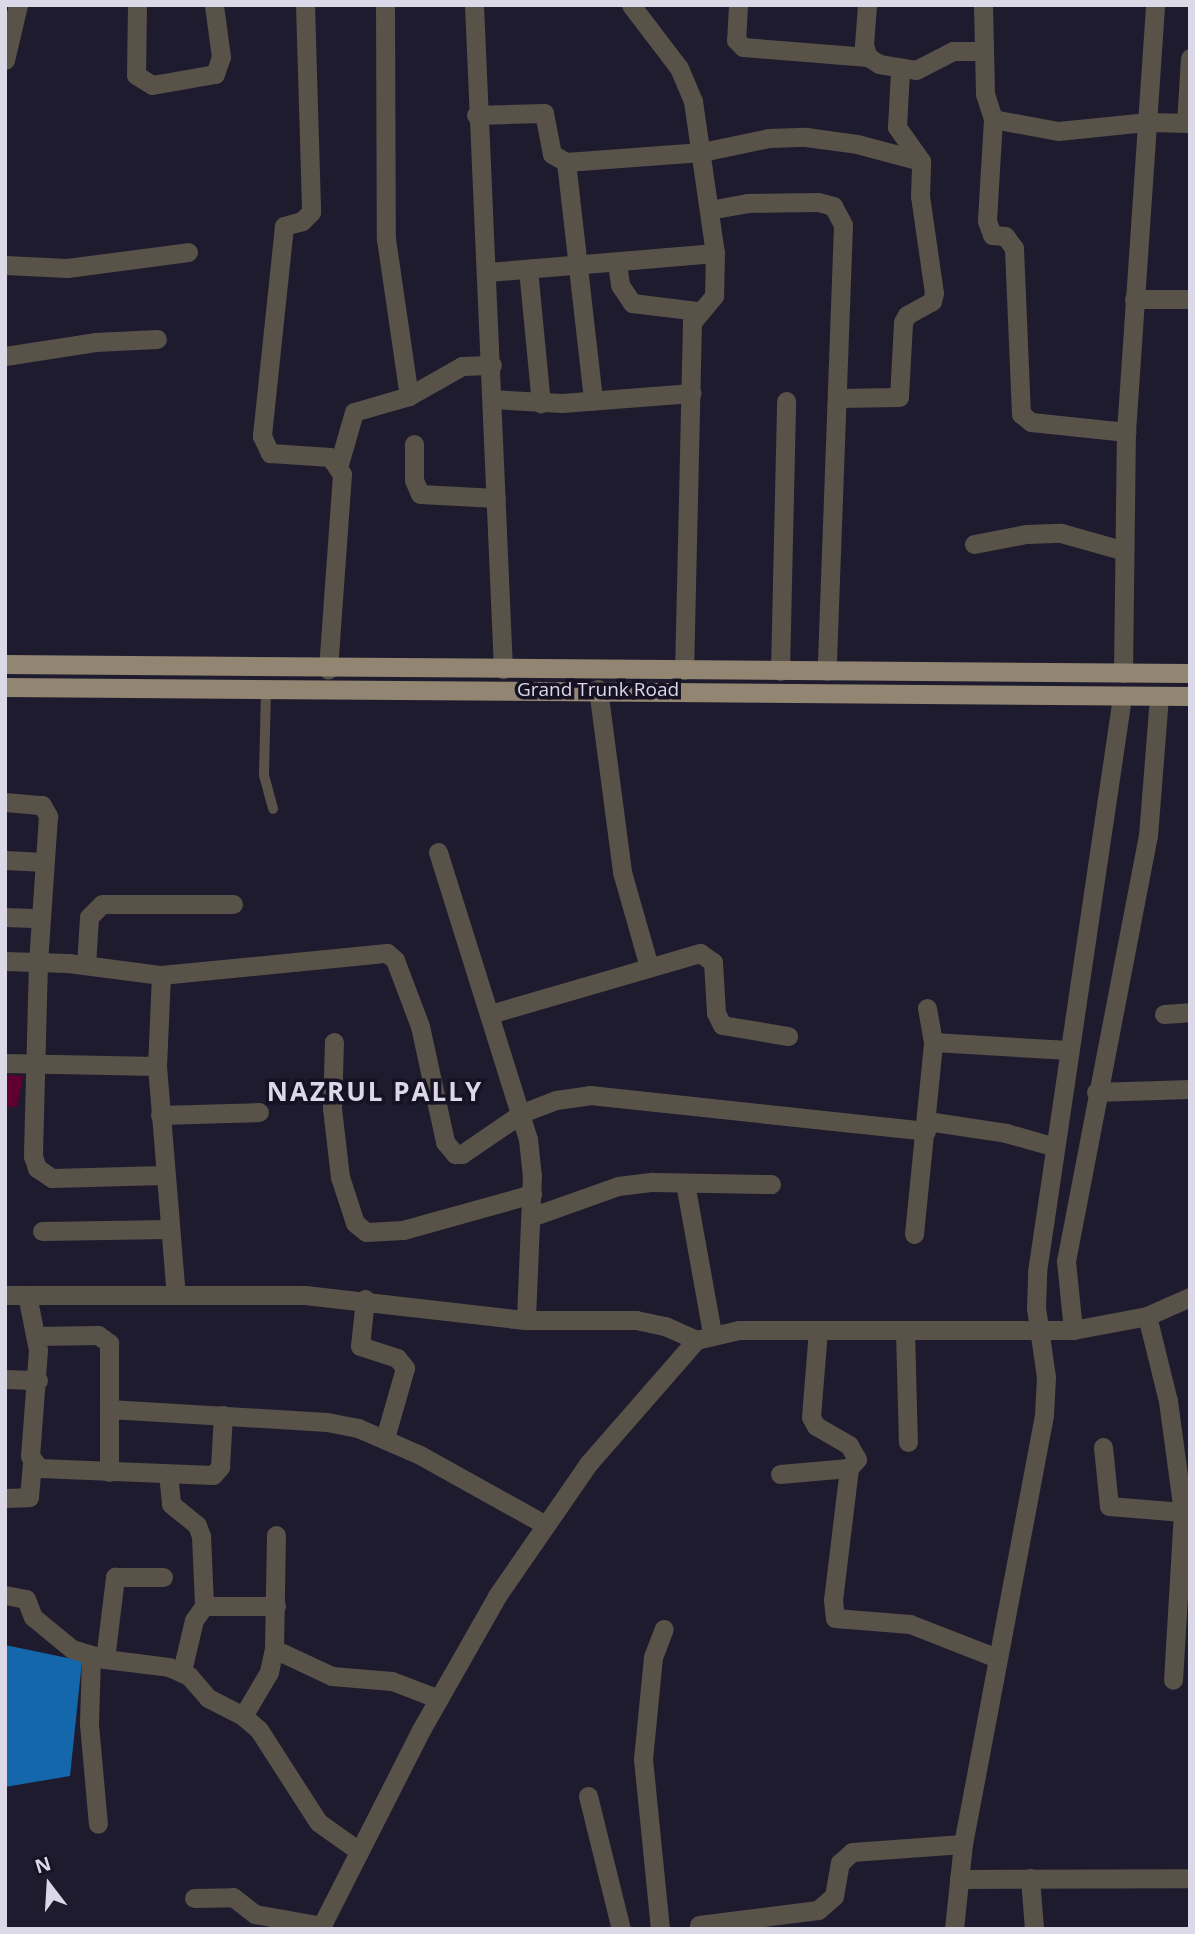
<!DOCTYPE html>
<style>
body{margin:0}
#map{position:relative;width:1195px;height:1934px;overflow:hidden;background:#1f1b2e;font-family:"Open Sans",sans-serif}
div>[style]{position:absolute}
[style*='--x']{left:calc(var(--x)*1px);top:calc(var(--y)*1px);width:calc(var(--w)*1px);rotate:calc(var(--a)*1deg)}
.water>*{inset:0;background:#1467aa}
.building>*{inset:0;background:#600031}
.service>*{height:10px;margin:-5px;padding:0 5px;transform-origin:5px;border-radius:5px;background:#585249}
.minor>*{height:19px;margin:-9.5px;padding:0 9.5px;transform-origin:9.5px;border-radius:9.5px;background:#585249}
.primary>*{height:19px;margin:-9.5px;padding:0 9.5px;transform-origin:9.5px;border-radius:9.5px;background:#928572}
span{translate:-50% -50%;white-space:nowrap;text-align:center;line-height:1.15;-webkit-text-stroke:7px #161224;paint-order:stroke}
.street-label{font-size:19px;color:#dbd9e7}
.district-label{font-size:26px;color:#dbd9e7;font-weight:700;letter-spacing:2px}
.frame{position:absolute;inset:0;border:7px solid #dbd9e7;pointer-events:none}
.north{position:absolute;left:14px;top:1850px;width:70px;height:70px;-webkit-text-stroke:5px #161224;paint-order:stroke;rotate:343deg;font-size:19px;font-weight:700;line-height:28px;text-align:center;color:#dbd9e7}
.north::after{content:'';display:block;margin:auto;width:24px;height:32px;background:#dbd9e7;clip-path:polygon(50% 0,100% 100%,50% 72%,0 100%)}
</style>
<div id="map">
<div class="water">
<i style="clip-path:polygon(5px 1645px,82px 1661px,70px 1776px,5px 1787px)"></i>
</div>
<div class="building">
<i style="clip-path:polygon(5px 1075px,23px 1076px,17px 1107px,5px 1107px)"></i>
</div>
<div class="service">
<i style="--x:266;--y:691;--w:84;--a:91.4"></i>
<i style="--x:264;--y:775;--w:35;--a:75"></i>
</div>
<div class="minor">
<i style="--x:137;--y:5;--w:70;--a:90.8"></i>
<i style="--x:136;--y:75;--w:19;--a:32"></i>
<i style="--x:152;--y:85;--w:64;--a:-9.9"></i>
<i style="--x:215;--y:74;--w:18;--a:-71"></i>
<i style="--x:221;--y:57;--w:52;--a:-97.7"></i>
<i style="--x:305;--y:5;--w:207;--a:88.3"></i>
<i style="--x:311;--y:212;--w:13;--a:135"></i>
<i style="--x:302;--y:221;--w:19;--a:164"></i>
<i style="--x:284;--y:226;--w:211;--a:96"></i>
<i style="--x:262;--y:436;--w:19;--a:65"></i>
<i style="--x:270;--y:453;--w:60;--a:3.8"></i>
<i style="--x:330;--y:457;--w:21;--a:55"></i>
<i style="--x:342;--y:474;--w:196;--a:94.1"></i>
<i style="--x:385;--y:5;--w:234;--a:89.8"></i>
<i style="--x:386;--y:239;--w:159;--a:81.7"></i>
<i style="--x:474;--y:5;--w:665;--a:87.5"></i>
<i style="--x:631;--y:5;--w:79;--a:52.7"></i>
<i style="--x:679;--y:68;--w:36;--a:67"></i>
<i style="--x:693;--y:101;--w:154;--a:81.8"></i>
<i style="--x:715;--y:253;--w:43;--a:91.3"></i>
<i style="--x:714;--y:296;--w:34;--a:130"></i>
<i style="--x:692;--y:322;--w:348;--a:91.3"></i>
<i style="--x:738;--y:5;--w:35;--a:93"></i>
<i style="--x:736;--y:40;--w:10;--a:45"></i>
<i style="--x:743;--y:47;--w:125;--a:4.6"></i>
<i style="--x:867;--y:5;--w:40;--a:94.3"></i>
<i style="--x:864;--y:45;--w:13;--a:72"></i>
<i style="--x:868;--y:57;--w:13;--a:32"></i>
<i style="--x:879;--y:64;--w:37;--a:9"></i>
<i style="--x:916;--y:70;--w:42;--a:-27.2"></i>
<i style="--x:953;--y:51;--w:31;--a:0"></i>
<i style="--x:983;--y:5;--w:89;--a:88.7"></i>
<i style="--x:985;--y:94;--w:26;--a:72"></i>
<i style="--x:993;--y:119;--w:66;--a:10.5"></i>
<i style="--x:1058;--y:131;--w:88;--a:-5.8"></i>
<i style="--x:1146;--y:122;--w:44;--a:1.3"></i>
<i style="--x:5;--y:60;--w:57;--a:-76.7"></i>
<i style="--x:476;--y:115;--w:68;--a:-1.7"></i>
<i style="--x:544;--y:113;--w:42;--a:79"></i>
<i style="--x:552;--y:154;--w:16;--a:30"></i>
<i style="--x:566;--y:162;--w:136;--a:-4.2"></i>
<i style="--x:702;--y:152;--w:68;--a:-11.8"></i>
<i style="--x:769;--y:138;--w:37;--a:-2"></i>
<i style="--x:806;--y:137;--w:51;--a:7.8"></i>
<i style="--x:857;--y:144;--w:66;--a:14.9"></i>
<i style="--x:993;--y:119;--w:102;--a:93.4"></i>
<i style="--x:987;--y:221;--w:15;--a:70"></i>
<i style="--x:992;--y:235;--w:13;--a:4"></i>
<i style="--x:1005;--y:236;--w:15;--a:53"></i>
<i style="--x:1014;--y:248;--w:166;--a:87.6"></i>
<i style="--x:1021;--y:414;--w:13;--a:39"></i>
<i style="--x:1031;--y:422;--w:96;--a:6"></i>
<i style="--x:1186;--y:123;--w:65;--a:-86.5"></i>
<i style="--x:566;--y:162;--w:240;--a:83.5"></i>
<i style="--x:709;--y:210;--w:39;--a:-10"></i>
<i style="--x:747;--y:203;--w:71;--a:-0.8"></i>
<i style="--x:818;--y:202;--w:16;--a:15"></i>
<i style="--x:833;--y:206;--w:21;--a:62"></i>
<i style="--x:843;--y:225;--w:446;--a:92.1"></i>
<i style="--x:617;--y:263;--w:22;--a:82"></i>
<i style="--x:620;--y:285;--w:22;--a:56"></i>
<i style="--x:632;--y:303;--w:65;--a:7"></i>
<i style="--x:5;--y:265;--w:62;--a:2.8"></i>
<i style="--x:67;--y:268;--w:122;--a:-7.5"></i>
<i style="--x:528;--y:269;--w:135;--a:84.5"></i>
<i style="--x:488;--y:272;--w:228;--a:-4.8"></i>
<i style="--x:1134;--y:299;--w:56;--a:0"></i>
<i style="--x:5;--y:356;--w:91;--a:-8.8"></i>
<i style="--x:95;--y:342;--w:62;--a:-2.8"></i>
<i style="--x:837;--y:398;--w:62;--a:-0.9"></i>
<i style="--x:899;--y:397;--w:75;--a:-86.9"></i>
<i style="--x:903;--y:322;--w:8;--a:-60"></i>
<i style="--x:907;--y:315;--w:29;--a:-29"></i>
<i style="--x:932;--y:301;--w:8;--a:-76"></i>
<i style="--x:934;--y:293;--w:98;--a:-98.2"></i>
<i style="--x:920;--y:196;--w:35;--a:-88"></i>
<i style="--x:921;--y:161;--w:42;--a:-125.2"></i>
<i style="--x:897;--y:127;--w:56;--a:-86.9"></i>
<i style="--x:492;--y:399;--w:70;--a:3.3"></i>
<i style="--x:562;--y:403;--w:130;--a:-4.4"></i>
<i style="--x:414;--y:444;--w:36;--a:90"></i>
<i style="--x:414;--y:480;--w:15;--a:67"></i>
<i style="--x:420;--y:494;--w:76;--a:3"></i>
<i style="--x:339;--y:464;--w:54;--a:-73.9"></i>
<i style="--x:354;--y:412;--w:57;--a:-16.2"></i>
<i style="--x:409;--y:396;--w:61;--a:-29.5"></i>
<i style="--x:462;--y:366;--w:30;--a:-2"></i>
<i style="--x:974;--y:544;--w:53;--a:-10.9"></i>
<i style="--x:1026;--y:534;--w:35;--a:-2"></i>
<i style="--x:1061;--y:533;--w:66;--a:15.7"></i>
<i style="--x:780;--y:671;--w:270;--a:-88.7"></i>
<i style="--x:1123;--y:673;--w:241;--a:-89.3"></i>
<i style="--x:1126;--y:432;--w:428;--a:-86.1"></i>
<i style="--x:598;--y:689;--w:185;--a:82.5"></i>
<i style="--x:622;--y:872;--w:99;--a:74.1"></i>
<i style="--x:5;--y:802;--w:37;--a:5"></i>
<i style="--x:42;--y:805;--w:13;--a:61"></i>
<i style="--x:48;--y:816;--w:146;--a:93.9"></i>
<i style="--x:38;--y:962;--w:194;--a:91.5"></i>
<i style="--x:33;--y:1156;--w:13;--a:72"></i>
<i style="--x:37;--y:1168;--w:18;--a:34"></i>
<i style="--x:52;--y:1178;--w:112;--a:-1.5"></i>
<i style="--x:438;--y:852;--w:301;--a:72.6"></i>
<i style="--x:528;--y:1139;--w:36;--a:84"></i>
<i style="--x:532;--y:1175;--w:145;--a:92.4"></i>
<i style="--x:5;--y:860;--w:39;--a:3"></i>
<i style="--x:5;--y:917;--w:35;--a:2"></i>
<i style="--x:5;--y:961;--w:63;--a:1.8"></i>
<i style="--x:68;--y:963;--w:94;--a:7.4"></i>
<i style="--x:161;--y:975;--w:227;--a:-5.6"></i>
<i style="--x:387;--y:953;--w:11;--a:41"></i>
<i style="--x:395;--y:960;--w:71;--a:69.3"></i>
<i style="--x:420;--y:1026;--w:119;--a:77.8"></i>
<i style="--x:445;--y:1142;--w:16;--a:50"></i>
<i style="--x:455;--y:1154;--w:7;--a:0"></i>
<i style="--x:462;--y:1154;--w:73;--a:-34.3"></i>
<i style="--x:522;--y:1113;--w:36;--a:-21"></i>
<i style="--x:556;--y:1100;--w:34;--a:-8"></i>
<i style="--x:590;--y:1095;--w:338;--a:6.1"></i>
<i style="--x:86;--y:965;--w:48;--a:-86.4"></i>
<i style="--x:89;--y:917;--w:18;--a:-45"></i>
<i style="--x:102;--y:904;--w:131;--a:0"></i>
<i style="--x:161;--y:975;--w:91;--a:92.5"></i>
<i style="--x:157;--y:1066;--w:230;--a:85.3"></i>
<i style="--x:927;--y:1008;--w:35;--a:80"></i>
<i style="--x:933;--y:1042;--w:136;--a:3.4"></i>
<i style="--x:490;--y:1014;--w:219;--a:-16.2"></i>
<i style="--x:700;--y:953;--w:16;--a:35"></i>
<i style="--x:713;--y:962;--w:51;--a:86.6"></i>
<i style="--x:716;--y:1013;--w:13;--a:63"></i>
<i style="--x:722;--y:1025;--w:67;--a:9.5"></i>
<i style="--x:1164;--y:1014;--w:26;--a:-4"></i>
<i style="--x:334;--y:1042;--w:66;--a:91.7"></i>
<i style="--x:332;--y:1108;--w:69;--a:83.4"></i>
<i style="--x:340;--y:1177;--w:48;--a:71.9"></i>
<i style="--x:355;--y:1223;--w:14;--a:39"></i>
<i style="--x:366;--y:1232;--w:37;--a:-3"></i>
<i style="--x:403;--y:1230;--w:134;--a:-15.6"></i>
<i style="--x:5;--y:1063;--w:152;--a:1.1"></i>
<i style="--x:1096;--y:1092;--w:94;--a:-1.8"></i>
<i style="--x:160;--y:1115;--w:99;--a:-1.7"></i>
<i style="--x:927;--y:1121;--w:80;--a:8.6"></i>
<i style="--x:1006;--y:1133;--w:51;--a:15.9"></i>
<i style="--x:685;--y:1183;--w:152;--a:79.8"></i>
<i style="--x:531;--y:1217;--w:92;--a:-19.6"></i>
<i style="--x:618;--y:1186;--w:35;--a:-7"></i>
<i style="--x:653;--y:1182;--w:118;--a:1"></i>
<i style="--x:42;--y:1231;--w:127;--a:-0.9"></i>
<i style="--x:914;--y:1234;--w:193;--a:-84.3"></i>
<i style="--x:5;--y:1295;--w:300;--a:0"></i>
<i style="--x:305;--y:1295;--w:222;--a:6.5"></i>
<i style="--x:526;--y:1320;--w:110;--a:0"></i>
<i style="--x:636;--y:1320;--w:30;--a:12"></i>
<i style="--x:665;--y:1326;--w:34;--a:24"></i>
<i style="--x:27;--y:1295;--w:56;--a:78.7"></i>
<i style="--x:38;--y:1350;--w:106;--a:94.3"></i>
<i style="--x:30;--y:1456;--w:15;--a:53"></i>
<i style="--x:39;--y:1468;--w:174;--a:2.3"></i>
<i style="--x:213;--y:1475;--w:11;--a:-49"></i>
<i style="--x:220;--y:1467;--w:52;--a:-86.7"></i>
<i style="--x:365;--y:1299;--w:47;--a:96.1"></i>
<i style="--x:360;--y:1346;--w:39;--a:18"></i>
<i style="--x:397;--y:1358;--w:13;--a:51"></i>
<i style="--x:405;--y:1368;--w:73;--a:105.9"></i>
<i style="--x:1147;--y:1316;--w:88;--a:76.1"></i>
<i style="--x:1168;--y:1401;--w:112;--a:82.3"></i>
<i style="--x:1183;--y:1512;--w:168;--a:93.4"></i>
<i style="--x:1073;--y:1330;--w:69;--a:-95.8"></i>
<i style="--x:1066;--y:1261;--w:433;--a:-79.1"></i>
<i style="--x:1148;--y:836;--w:140;--a:-85.5"></i>
<i style="--x:905;--y:1331;--w:111;--a:88.5"></i>
<i style="--x:36;--y:1336;--w:62;--a:-0.9"></i>
<i style="--x:98;--y:1335;--w:14;--a:36"></i>
<i style="--x:109;--y:1343;--w:129;--a:90"></i>
<i style="--x:5;--y:1379;--w:33;--a:2"></i>
<i style="--x:109;--y:1409;--w:218;--a:3.4"></i>
<i style="--x:327;--y:1422;--w:32;--a:11"></i>
<i style="--x:358;--y:1428;--w:68;--a:23.5"></i>
<i style="--x:420;--y:1455;--w:144;--a:29.1"></i>
<i style="--x:1103;--y:1447;--w:59;--a:84.2"></i>
<i style="--x:1109;--y:1506;--w:74;--a:4.6"></i>
<i style="--x:849;--y:1468;--w:133;--a:96.9"></i>
<i style="--x:833;--y:1600;--w:18;--a:84"></i>
<i style="--x:835;--y:1618;--w:75;--a:4.6"></i>
<i style="--x:910;--y:1624;--w:93;--a:21.3"></i>
<i style="--x:168;--y:1474;--w:30;--a:84"></i>
<i style="--x:171;--y:1504;--w:33;--a:39"></i>
<i style="--x:197;--y:1525;--w:12;--a:70"></i>
<i style="--x:201;--y:1536;--w:70;--a:87.5"></i>
<i style="--x:780;--y:1474;--w:69;--a:-5"></i>
<i style="--x:849;--y:1468;--w:12;--a:-48"></i>
<i style="--x:857;--y:1459;--w:16;--a:-120"></i>
<i style="--x:849;--y:1445;--w:38;--a:-150"></i>
<i style="--x:816;--y:1426;--w:10;--a:-119"></i>
<i style="--x:811;--y:1417;--w:87;--a:-85.4"></i>
<i style="--x:5;--y:1498;--w:24;--a:-2"></i>
<i style="--x:29;--y:1497;--w:33;--a:-85"></i>
<i style="--x:5;--y:1595;--w:21;--a:11"></i>
<i style="--x:26;--y:1599;--w:19;--a:69"></i>
<i style="--x:33;--y:1617;--w:50;--a:39.4"></i>
<i style="--x:72;--y:1649;--w:34;--a:17"></i>
<i style="--x:105;--y:1659;--w:64;--a:7.1"></i>
<i style="--x:169;--y:1667;--w:22;--a:24"></i>
<i style="--x:189;--y:1676;--w:29;--a:49"></i>
<i style="--x:208;--y:1698;--w:39;--a:27"></i>
<i style="--x:243;--y:1716;--w:21;--a:41"></i>
<i style="--x:259;--y:1730;--w:109;--a:57.3"></i>
<i style="--x:318;--y:1822;--w:50;--a:35.3"></i>
<i style="--x:274;--y:1649;--w:64;--a:25"></i>
<i style="--x:332;--y:1676;--w:60;--a:4.8"></i>
<i style="--x:392;--y:1681;--w:50;--a:21"></i>
<i style="--x:91;--y:1656;--w:68;--a:91.7"></i>
<i style="--x:89;--y:1724;--w:100;--a:84.9"></i>
<i style="--x:105;--y:1659;--w:83;--a:-83"></i>
<i style="--x:115;--y:1577;--w:48;--a:0"></i>
<i style="--x:182;--y:1671;--w:52;--a:-76.8"></i>
<i style="--x:194;--y:1620;--w:17;--a:-54"></i>
<i style="--x:204;--y:1606;--w:72;--a:0"></i>
<i style="--x:243;--y:1716;--w:51;--a:-59.4"></i>
<i style="--x:269;--y:1672;--w:24;--a:-78"></i>
<i style="--x:274;--y:1649;--w:114;--a:-89"></i>
<i style="--x:588;--y:1796;--w:137;--a:76.1"></i>
<i style="--x:1030;--y:1878;--w:51;--a:85.5"></i>
<i style="--x:959;--y:1879;--w:231;--a:-0.2"></i>
<i style="--x:194;--y:1898;--w:39;--a:-1"></i>
<i style="--x:233;--y:1897;--w:28;--a:38"></i>
<i style="--x:255;--y:1914;--w:69;--a:10"></i>
<i style="--x:699;--y:1925;--w:120;--a:-7.2"></i>
<i style="--x:818;--y:1910;--w:21;--a:-41"></i>
<i style="--x:834;--y:1896;--w:34;--a:-80"></i>
<i style="--x:840;--y:1863;--w:16;--a:-43"></i>
<i style="--x:852;--y:1852;--w:111;--a:-4.1"></i>
<i style="--x:320;--y:1929;--w:223;--a:-63.1"></i>
<i style="--x:421;--y:1730;--w:154;--a:-60.4"></i>
<i style="--x:497;--y:1596;--w:160;--a:-55.4"></i>
<i style="--x:588;--y:1464;--w:164;--a:-48.9"></i>
<i style="--x:696;--y:1340;--w:44;--a:-13.1"></i>
<i style="--x:739;--y:1330;--w:334;--a:0"></i>
<i style="--x:1073;--y:1330;--w:75;--a:-10.7"></i>
<i style="--x:1147;--y:1316;--w:47;--a:-23.8"></i>
<i style="--x:660;--y:1929;--w:171;--a:-95.7"></i>
<i style="--x:643;--y:1759;--w:102;--a:-84.4"></i>
<i style="--x:653;--y:1657;--w:30;--a:-69"></i>
<i style="--x:954;--y:1929;--w:85;--a:-84"></i>
<i style="--x:963;--y:1844;--w:437;--a:-79.3"></i>
<i style="--x:1044;--y:1415;--w:38;--a:-87"></i>
<i style="--x:1046;--y:1377;--w:70;--a:-98.2"></i>
<i style="--x:1036;--y:1308;--w:36;--a:-88"></i>
<i style="--x:1037;--y:1272;--w:581;--a:-81.59"></i>
</div>
<div class="primary">
<i style="--x:5;--y:664;--w:1185;--a:0.44"></i>
<i style="--x:5;--y:687;--w:1185;--a:0.44"></i>
</div>
<div class="street-label">
<span style="left:598px;top:690px">Grand Trunk Road</span>
</div>
<div class="district-label">
<span style="left:375px;top:1092px">NAZRUL PALLY</span>
</div>
<div class="frame"></div>
<div class="north">N</div>
</div>
